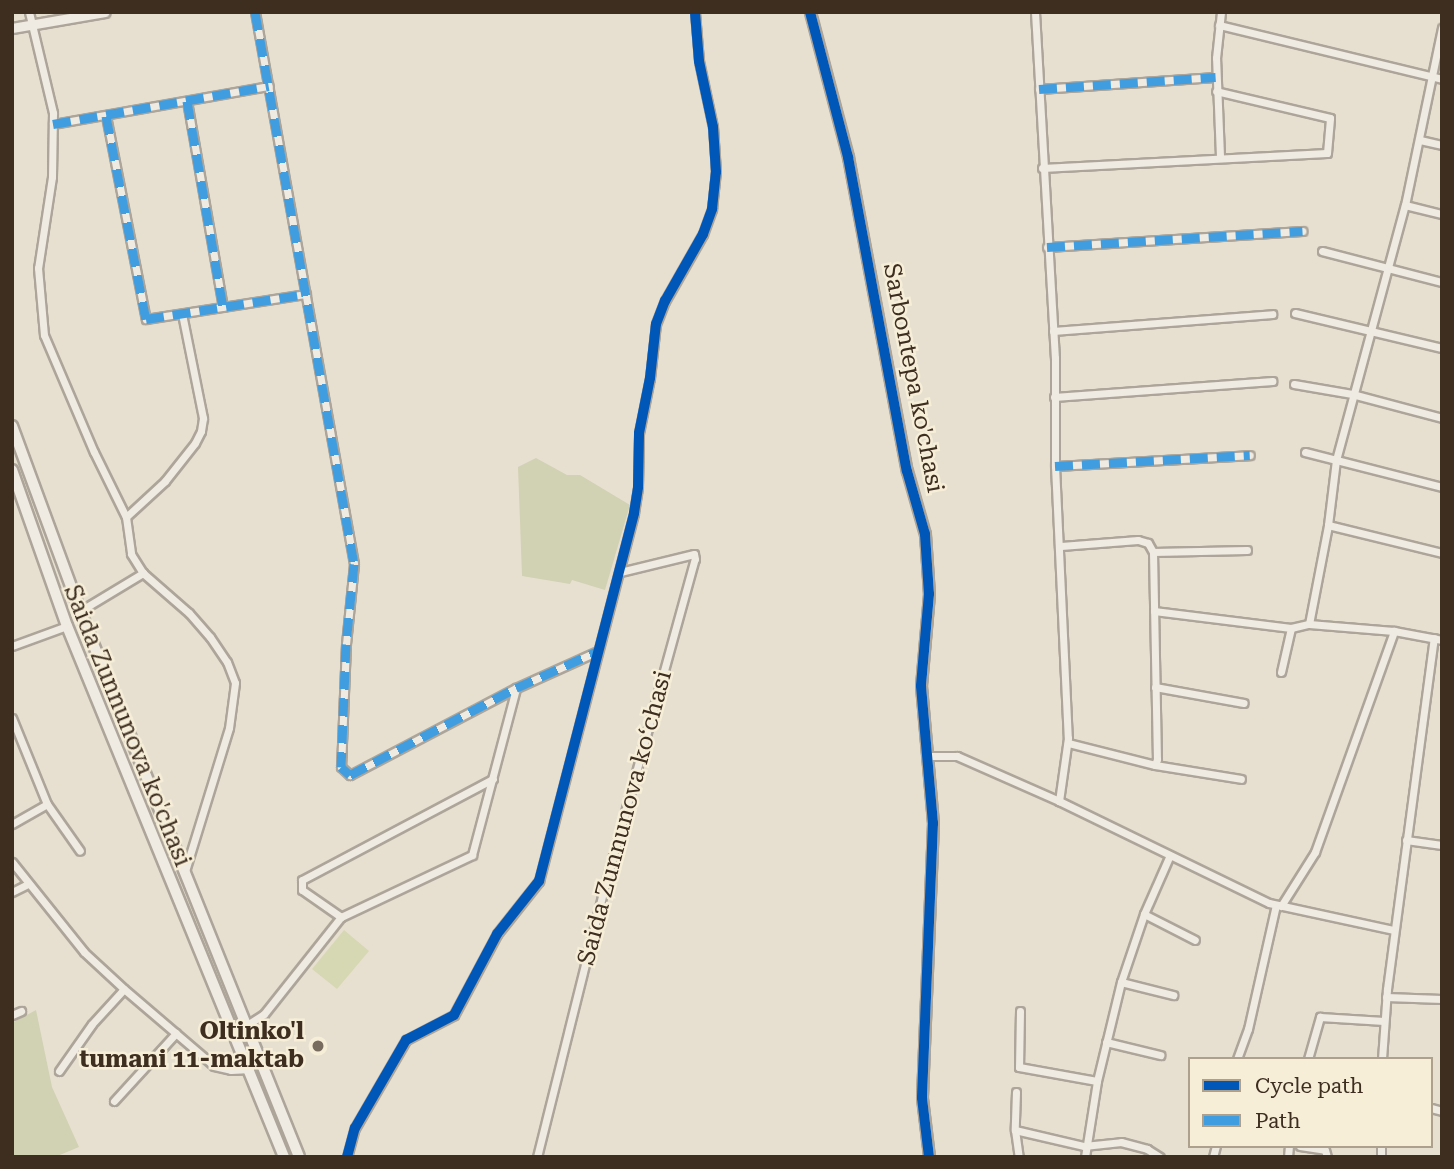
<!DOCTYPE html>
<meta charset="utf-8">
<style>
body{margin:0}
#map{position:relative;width:1454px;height:1169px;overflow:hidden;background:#e7e0d1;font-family:"Roboto Serif",serif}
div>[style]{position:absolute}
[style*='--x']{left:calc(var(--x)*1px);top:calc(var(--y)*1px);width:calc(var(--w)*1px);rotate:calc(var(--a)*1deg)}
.green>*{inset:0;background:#d6d7b3}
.cemetery>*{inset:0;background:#d1d1b3}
.roads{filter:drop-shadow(2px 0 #ada599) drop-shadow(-2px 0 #ada599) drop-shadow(0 2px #ada599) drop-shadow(0 -2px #ada599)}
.minor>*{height:7px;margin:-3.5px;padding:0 3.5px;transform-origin:3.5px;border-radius:3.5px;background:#efebe3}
.tertiary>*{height:9px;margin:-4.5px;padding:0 4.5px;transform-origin:4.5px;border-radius:4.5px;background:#efebe3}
.secondary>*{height:10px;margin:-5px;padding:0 5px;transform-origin:5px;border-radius:5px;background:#efebe3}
.quiet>*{height:9px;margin-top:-4.5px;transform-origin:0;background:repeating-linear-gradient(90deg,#3f9de0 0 18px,transparent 0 27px)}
.cycleway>*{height:10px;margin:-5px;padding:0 5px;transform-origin:5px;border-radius:5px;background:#0057b8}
.dots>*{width:19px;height:19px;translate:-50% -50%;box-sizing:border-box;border:4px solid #f7eed8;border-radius:50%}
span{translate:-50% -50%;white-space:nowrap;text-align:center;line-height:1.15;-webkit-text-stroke:5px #f7eed8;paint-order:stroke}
.street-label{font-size:24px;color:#3d2e20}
.poi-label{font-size:24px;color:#3d2e20;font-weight:700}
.right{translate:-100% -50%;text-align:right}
.frame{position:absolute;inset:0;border:14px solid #3d2e20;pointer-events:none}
.legend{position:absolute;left:1188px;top:1057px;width:245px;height:91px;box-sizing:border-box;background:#f7eed8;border:2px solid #ada18e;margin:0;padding:9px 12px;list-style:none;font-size:21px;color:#3d2e20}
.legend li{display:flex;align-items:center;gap:14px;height:35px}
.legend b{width:35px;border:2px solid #ada18e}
</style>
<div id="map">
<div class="green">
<i style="clip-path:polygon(344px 930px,369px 951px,337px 989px,312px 969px)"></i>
</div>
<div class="cemetery">
<i style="clip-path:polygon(536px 458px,567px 475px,580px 475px,630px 505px,605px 590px,572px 580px,570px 584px,522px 576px,518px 467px)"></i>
<i style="clip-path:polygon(36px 1010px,52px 1087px,79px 1147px,55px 1157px,12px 1157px,12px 1023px)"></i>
</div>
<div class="roads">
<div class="minor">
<i style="--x:29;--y:12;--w:104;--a:76.6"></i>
<i style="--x:53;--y:113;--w:64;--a:90.9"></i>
<i style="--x:52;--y:177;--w:92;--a:98.7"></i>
<i style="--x:38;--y:268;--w:67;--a:84.9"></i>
<i style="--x:44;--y:335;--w:127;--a:66.9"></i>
<i style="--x:94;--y:452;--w:72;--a:63.8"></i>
<i style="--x:126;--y:517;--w:37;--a:82"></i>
<i style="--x:131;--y:554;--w:22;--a:58"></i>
<i style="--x:143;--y:573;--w:61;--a:41"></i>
<i style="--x:189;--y:613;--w:32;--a:49"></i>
<i style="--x:210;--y:637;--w:30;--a:56"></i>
<i style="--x:227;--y:662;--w:22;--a:69"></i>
<i style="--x:235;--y:683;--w:45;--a:97.6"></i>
<i style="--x:229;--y:728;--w:150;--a:107.1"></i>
<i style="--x:255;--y:12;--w:561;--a:79.83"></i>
<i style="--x:354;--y:564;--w:80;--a:95.7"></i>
<i style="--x:346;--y:644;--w:123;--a:92.3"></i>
<i style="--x:341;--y:767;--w:12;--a:42"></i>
<i style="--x:350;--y:775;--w:187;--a:-27.7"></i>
<i style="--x:516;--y:688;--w:90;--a:-24.3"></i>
<i style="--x:1035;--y:12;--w:347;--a:86.7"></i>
<i style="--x:1055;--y:358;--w:108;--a:90"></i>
<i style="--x:1055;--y:466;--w:272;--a:87.3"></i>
<i style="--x:1068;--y:738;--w:64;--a:98.1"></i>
<i style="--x:1219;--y:25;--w:229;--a:13.6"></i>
<i style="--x:1039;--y:89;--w:177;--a:-3.9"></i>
<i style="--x:187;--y:101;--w:209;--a:80.1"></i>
<i style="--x:106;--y:116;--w:207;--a:78.9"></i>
<i style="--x:146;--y:319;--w:162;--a:-8.9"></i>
<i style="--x:53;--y:124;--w:219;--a:-10"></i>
<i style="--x:1420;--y:140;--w:23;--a:13"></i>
<i style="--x:1220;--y:156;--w:98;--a:-92.3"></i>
<i style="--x:1216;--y:58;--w:46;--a:-83.8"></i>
<i style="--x:1042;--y:168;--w:285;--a:-3"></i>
<i style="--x:1327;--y:153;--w:35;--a:-85"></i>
<i style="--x:1330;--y:118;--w:117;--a:-166.7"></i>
<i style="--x:1405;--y:205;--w:38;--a:14"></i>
<i style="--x:1047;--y:247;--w:256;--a:-3.6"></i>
<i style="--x:1322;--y:251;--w:124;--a:14.5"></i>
<i style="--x:1295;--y:313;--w:151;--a:13.4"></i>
<i style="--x:1053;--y:331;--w:220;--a:-4.4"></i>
<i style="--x:1294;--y:384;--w:59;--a:9.8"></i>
<i style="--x:1352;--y:394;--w:93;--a:14.9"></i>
<i style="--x:1054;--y:397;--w:219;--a:-4.2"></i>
<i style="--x:1305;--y:452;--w:141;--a:14.3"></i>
<i style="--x:1055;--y:466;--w:195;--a:-3.2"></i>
<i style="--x:126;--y:517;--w:53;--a:-42.7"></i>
<i style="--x:165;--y:481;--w:48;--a:-51.7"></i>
<i style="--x:195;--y:443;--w:13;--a:-63"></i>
<i style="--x:201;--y:431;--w:13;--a:-81"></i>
<i style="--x:203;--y:418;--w:106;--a:-101.4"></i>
<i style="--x:1328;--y:525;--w:117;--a:13.8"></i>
<i style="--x:1061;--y:546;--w:77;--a:-4.5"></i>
<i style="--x:1138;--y:540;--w:10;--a:17"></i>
<i style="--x:1148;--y:543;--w:10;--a:61"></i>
<i style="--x:1153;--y:552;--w:207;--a:88.9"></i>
<i style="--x:1157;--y:759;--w:6;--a:108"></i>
<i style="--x:1155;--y:765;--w:90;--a:-165.8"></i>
<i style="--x:1153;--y:552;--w:94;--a:-1.2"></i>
<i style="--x:80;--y:611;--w:74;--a:-31.1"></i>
<i style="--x:1154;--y:611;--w:138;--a:7.1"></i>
<i style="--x:1291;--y:628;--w:18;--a:-13"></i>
<i style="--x:1309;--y:624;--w:85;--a:4.7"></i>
<i style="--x:1394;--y:631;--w:49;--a:10.6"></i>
<i style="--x:1309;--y:624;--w:101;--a:-79.1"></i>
<i style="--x:1328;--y:525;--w:65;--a:-83"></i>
<i style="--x:1336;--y:460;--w:264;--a:-74.9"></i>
<i style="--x:1405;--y:205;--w:181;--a:-78.2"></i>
<i style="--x:12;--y:646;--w:59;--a:-20"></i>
<i style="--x:1281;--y:672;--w:45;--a:-77.2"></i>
<i style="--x:1155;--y:687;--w:90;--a:10.2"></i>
<i style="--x:12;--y:718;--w:93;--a:67.9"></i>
<i style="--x:47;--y:804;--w:57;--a:54.9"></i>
<i style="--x:928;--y:756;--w:29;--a:0"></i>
<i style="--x:957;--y:756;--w:111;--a:23.8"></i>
<i style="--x:1059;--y:801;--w:233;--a:25.9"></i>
<i style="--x:1269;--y:903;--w:128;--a:12.2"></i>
<i style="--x:1155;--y:765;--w:87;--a:9.2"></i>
<i style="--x:12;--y:824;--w:40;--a:-29.7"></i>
<i style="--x:1406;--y:840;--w:36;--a:8"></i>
<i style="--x:12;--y:862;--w:115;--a:51.3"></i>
<i style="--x:84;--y:952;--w:54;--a:42.8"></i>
<i style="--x:124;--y:989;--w:118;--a:40.5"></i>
<i style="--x:214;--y:1066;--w:17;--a:13"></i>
<i style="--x:231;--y:1070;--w:19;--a:-3"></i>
<i style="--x:12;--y:892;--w:18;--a:-27"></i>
<i style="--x:1281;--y:906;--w:64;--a:-57.8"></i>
<i style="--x:1315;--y:852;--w:235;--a:-70.3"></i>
<i style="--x:1144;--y:914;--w:57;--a:27"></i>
<i style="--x:341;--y:917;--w:47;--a:-145.3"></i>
<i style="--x:302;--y:890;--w:10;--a:-90"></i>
<i style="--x:302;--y:880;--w:216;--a:-27.9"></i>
<i style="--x:1121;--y:982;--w:54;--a:14"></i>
<i style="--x:1386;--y:997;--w:56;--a:2"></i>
<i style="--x:1020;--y:1011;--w:56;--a:91"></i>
<i style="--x:1019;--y:1067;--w:79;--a:10.2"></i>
<i style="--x:12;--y:1015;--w:10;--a:-24"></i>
<i style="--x:247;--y:1025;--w:20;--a:-33"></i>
<i style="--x:264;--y:1014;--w:124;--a:-51.6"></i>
<i style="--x:341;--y:917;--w:145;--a:-25.3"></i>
<i style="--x:472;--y:855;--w:173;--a:-75.2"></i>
<i style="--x:1106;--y:1042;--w:56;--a:13.5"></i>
<i style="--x:1237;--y:1059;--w:32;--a:-70"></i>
<i style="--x:1248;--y:1029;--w:127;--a:-77.3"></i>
<i style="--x:1308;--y:1059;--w:44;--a:-74.1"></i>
<i style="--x:1320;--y:1017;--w:64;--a:3.6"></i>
<i style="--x:1382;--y:1059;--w:70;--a:-85.9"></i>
<i style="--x:1387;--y:989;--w:354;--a:-82.4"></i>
<i style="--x:59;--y:1071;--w:57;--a:-54.9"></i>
<i style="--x:92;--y:1024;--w:47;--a:-47.6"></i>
<i style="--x:1016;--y:1092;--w:38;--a:92"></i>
<i style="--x:1015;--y:1130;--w:27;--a:82"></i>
<i style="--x:114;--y:1101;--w:92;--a:-47.6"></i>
<i style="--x:1431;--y:1108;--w:11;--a:15"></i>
<i style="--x:1015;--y:1130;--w:71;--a:13.1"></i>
<i style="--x:1084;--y:1146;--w:37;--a:-6"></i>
<i style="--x:1121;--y:1142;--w:27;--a:15"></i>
<i style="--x:1147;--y:1149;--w:15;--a:32"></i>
<i style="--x:1300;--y:1146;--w:25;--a:9"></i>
<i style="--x:1325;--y:1150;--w:7;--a:74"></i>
<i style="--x:1381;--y:1146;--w:11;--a:90"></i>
<i style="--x:347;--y:1157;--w:30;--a:-75"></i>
<i style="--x:355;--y:1128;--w:102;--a:-59.9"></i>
<i style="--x:406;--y:1040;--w:54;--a:-27.5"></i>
<i style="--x:454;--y:1015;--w:92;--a:-62"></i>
<i style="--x:497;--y:934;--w:68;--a:-51.6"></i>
<i style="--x:539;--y:881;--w:380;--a:-75.5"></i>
<i style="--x:634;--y:513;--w:26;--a:-81"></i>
<i style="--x:638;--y:487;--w:54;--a:-88.9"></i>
<i style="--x:639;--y:433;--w:56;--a:-78.7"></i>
<i style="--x:650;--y:378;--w:54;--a:-83.7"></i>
<i style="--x:656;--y:324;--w:25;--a:-69"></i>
<i style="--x:665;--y:301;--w:77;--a:-60.4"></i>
<i style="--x:703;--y:234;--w:27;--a:-70"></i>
<i style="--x:712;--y:209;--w:37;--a:-84"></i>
<i style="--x:716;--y:172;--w:45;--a:-93.8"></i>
<i style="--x:713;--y:127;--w:67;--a:-102"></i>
<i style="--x:699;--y:61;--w:49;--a:-94.7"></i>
<i style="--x:537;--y:1157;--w:273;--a:-76"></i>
<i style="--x:603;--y:892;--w:345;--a:-74.6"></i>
<i style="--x:695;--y:559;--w:5;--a:-101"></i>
<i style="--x:694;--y:554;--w:76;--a:166.3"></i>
<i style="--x:1085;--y:1157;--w:77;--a:-81"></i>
<i style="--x:1097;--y:1081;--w:102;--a:-76.4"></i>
<i style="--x:1121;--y:982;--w:72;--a:-71.3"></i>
<i style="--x:1144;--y:914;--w:64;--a:-66.2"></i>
<i style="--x:1213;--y:1157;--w:11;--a:-75"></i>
<i style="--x:1288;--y:1157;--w:11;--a:-85"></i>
</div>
<div class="tertiary">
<i style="--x:810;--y:12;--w:150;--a:75.3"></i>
<i style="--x:848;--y:157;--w:319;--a:79.4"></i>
<i style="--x:907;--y:471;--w:66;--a:74.1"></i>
<i style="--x:925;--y:534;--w:60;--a:86.2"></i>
<i style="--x:929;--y:594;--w:92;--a:95"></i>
<i style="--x:921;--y:686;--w:138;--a:85"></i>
<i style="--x:933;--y:823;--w:275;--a:92.3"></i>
<i style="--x:922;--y:1098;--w:59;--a:83.2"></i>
<i style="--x:12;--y:28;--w:94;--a:-9.8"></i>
</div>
<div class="secondary">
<i style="--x:12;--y:426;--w:197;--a:69.8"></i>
<i style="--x:80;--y:611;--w:588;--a:68.14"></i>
<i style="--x:12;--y:470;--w:165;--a:70.6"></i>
<i style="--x:67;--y:626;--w:574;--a:67.77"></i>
</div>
</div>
<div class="quiet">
<i style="--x:255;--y:12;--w:561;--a:79.83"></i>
<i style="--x:354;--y:564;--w:80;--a:95.7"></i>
<i style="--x:346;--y:644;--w:123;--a:92.3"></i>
<i style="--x:341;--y:767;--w:12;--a:42"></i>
<i style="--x:350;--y:775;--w:187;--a:-27.7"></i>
<i style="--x:516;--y:688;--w:90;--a:-24.3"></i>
<i style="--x:1039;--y:89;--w:177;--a:-3.9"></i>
<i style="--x:187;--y:101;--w:209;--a:80.1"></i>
<i style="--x:106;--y:116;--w:207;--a:78.9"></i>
<i style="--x:146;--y:319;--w:162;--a:-8.9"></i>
<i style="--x:53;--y:124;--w:219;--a:-10"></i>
<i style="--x:1047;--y:247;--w:256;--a:-3.6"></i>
<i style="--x:1055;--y:466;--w:195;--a:-3.2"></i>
</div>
<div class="cycleway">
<i style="--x:810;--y:12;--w:150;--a:75.3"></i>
<i style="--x:848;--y:157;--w:319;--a:79.4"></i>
<i style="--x:907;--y:471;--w:66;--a:74.1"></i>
<i style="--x:925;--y:534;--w:60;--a:86.2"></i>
<i style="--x:929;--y:594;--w:92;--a:95"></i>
<i style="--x:921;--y:686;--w:138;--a:85"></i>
<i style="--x:933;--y:823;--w:275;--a:92.3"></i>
<i style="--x:922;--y:1098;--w:59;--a:83.2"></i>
<i style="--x:347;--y:1157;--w:30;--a:-75"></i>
<i style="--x:355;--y:1128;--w:102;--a:-59.9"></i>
<i style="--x:406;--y:1040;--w:54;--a:-27.5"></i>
<i style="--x:454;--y:1015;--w:92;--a:-62"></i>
<i style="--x:497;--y:934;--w:68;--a:-51.6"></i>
<i style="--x:539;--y:881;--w:380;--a:-75.5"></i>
<i style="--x:634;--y:513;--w:26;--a:-81"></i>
<i style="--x:638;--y:487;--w:54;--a:-88.9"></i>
<i style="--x:639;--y:433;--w:56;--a:-78.7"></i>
<i style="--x:650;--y:378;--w:54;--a:-83.7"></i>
<i style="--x:656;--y:324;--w:25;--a:-69"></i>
<i style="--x:665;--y:301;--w:77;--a:-60.4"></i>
<i style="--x:703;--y:234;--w:27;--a:-70"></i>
<i style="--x:712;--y:209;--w:37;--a:-84"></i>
<i style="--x:716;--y:172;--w:45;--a:-93.8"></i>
<i style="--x:713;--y:127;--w:67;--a:-102"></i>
<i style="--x:699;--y:61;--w:49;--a:-94.7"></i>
</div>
<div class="dots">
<i style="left:318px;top:1046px;background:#786c5e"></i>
</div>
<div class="street-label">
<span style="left:913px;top:378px;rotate:79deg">Sarbontepa ko'chasi</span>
<span style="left:127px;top:726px;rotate:68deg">Saida Zunnunova ko'chasi</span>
<span style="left:625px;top:818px;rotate:-75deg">Saida Zunnunova koʻchasi</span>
</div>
<div class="poi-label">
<span class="right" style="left:304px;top:1046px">Oltinko'l<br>tumani 11-maktab</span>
</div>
<div class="frame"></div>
<ul class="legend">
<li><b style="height:9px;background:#0057b8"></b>Cycle path</li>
<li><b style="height:9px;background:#3f9de0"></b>Path</li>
</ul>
</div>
